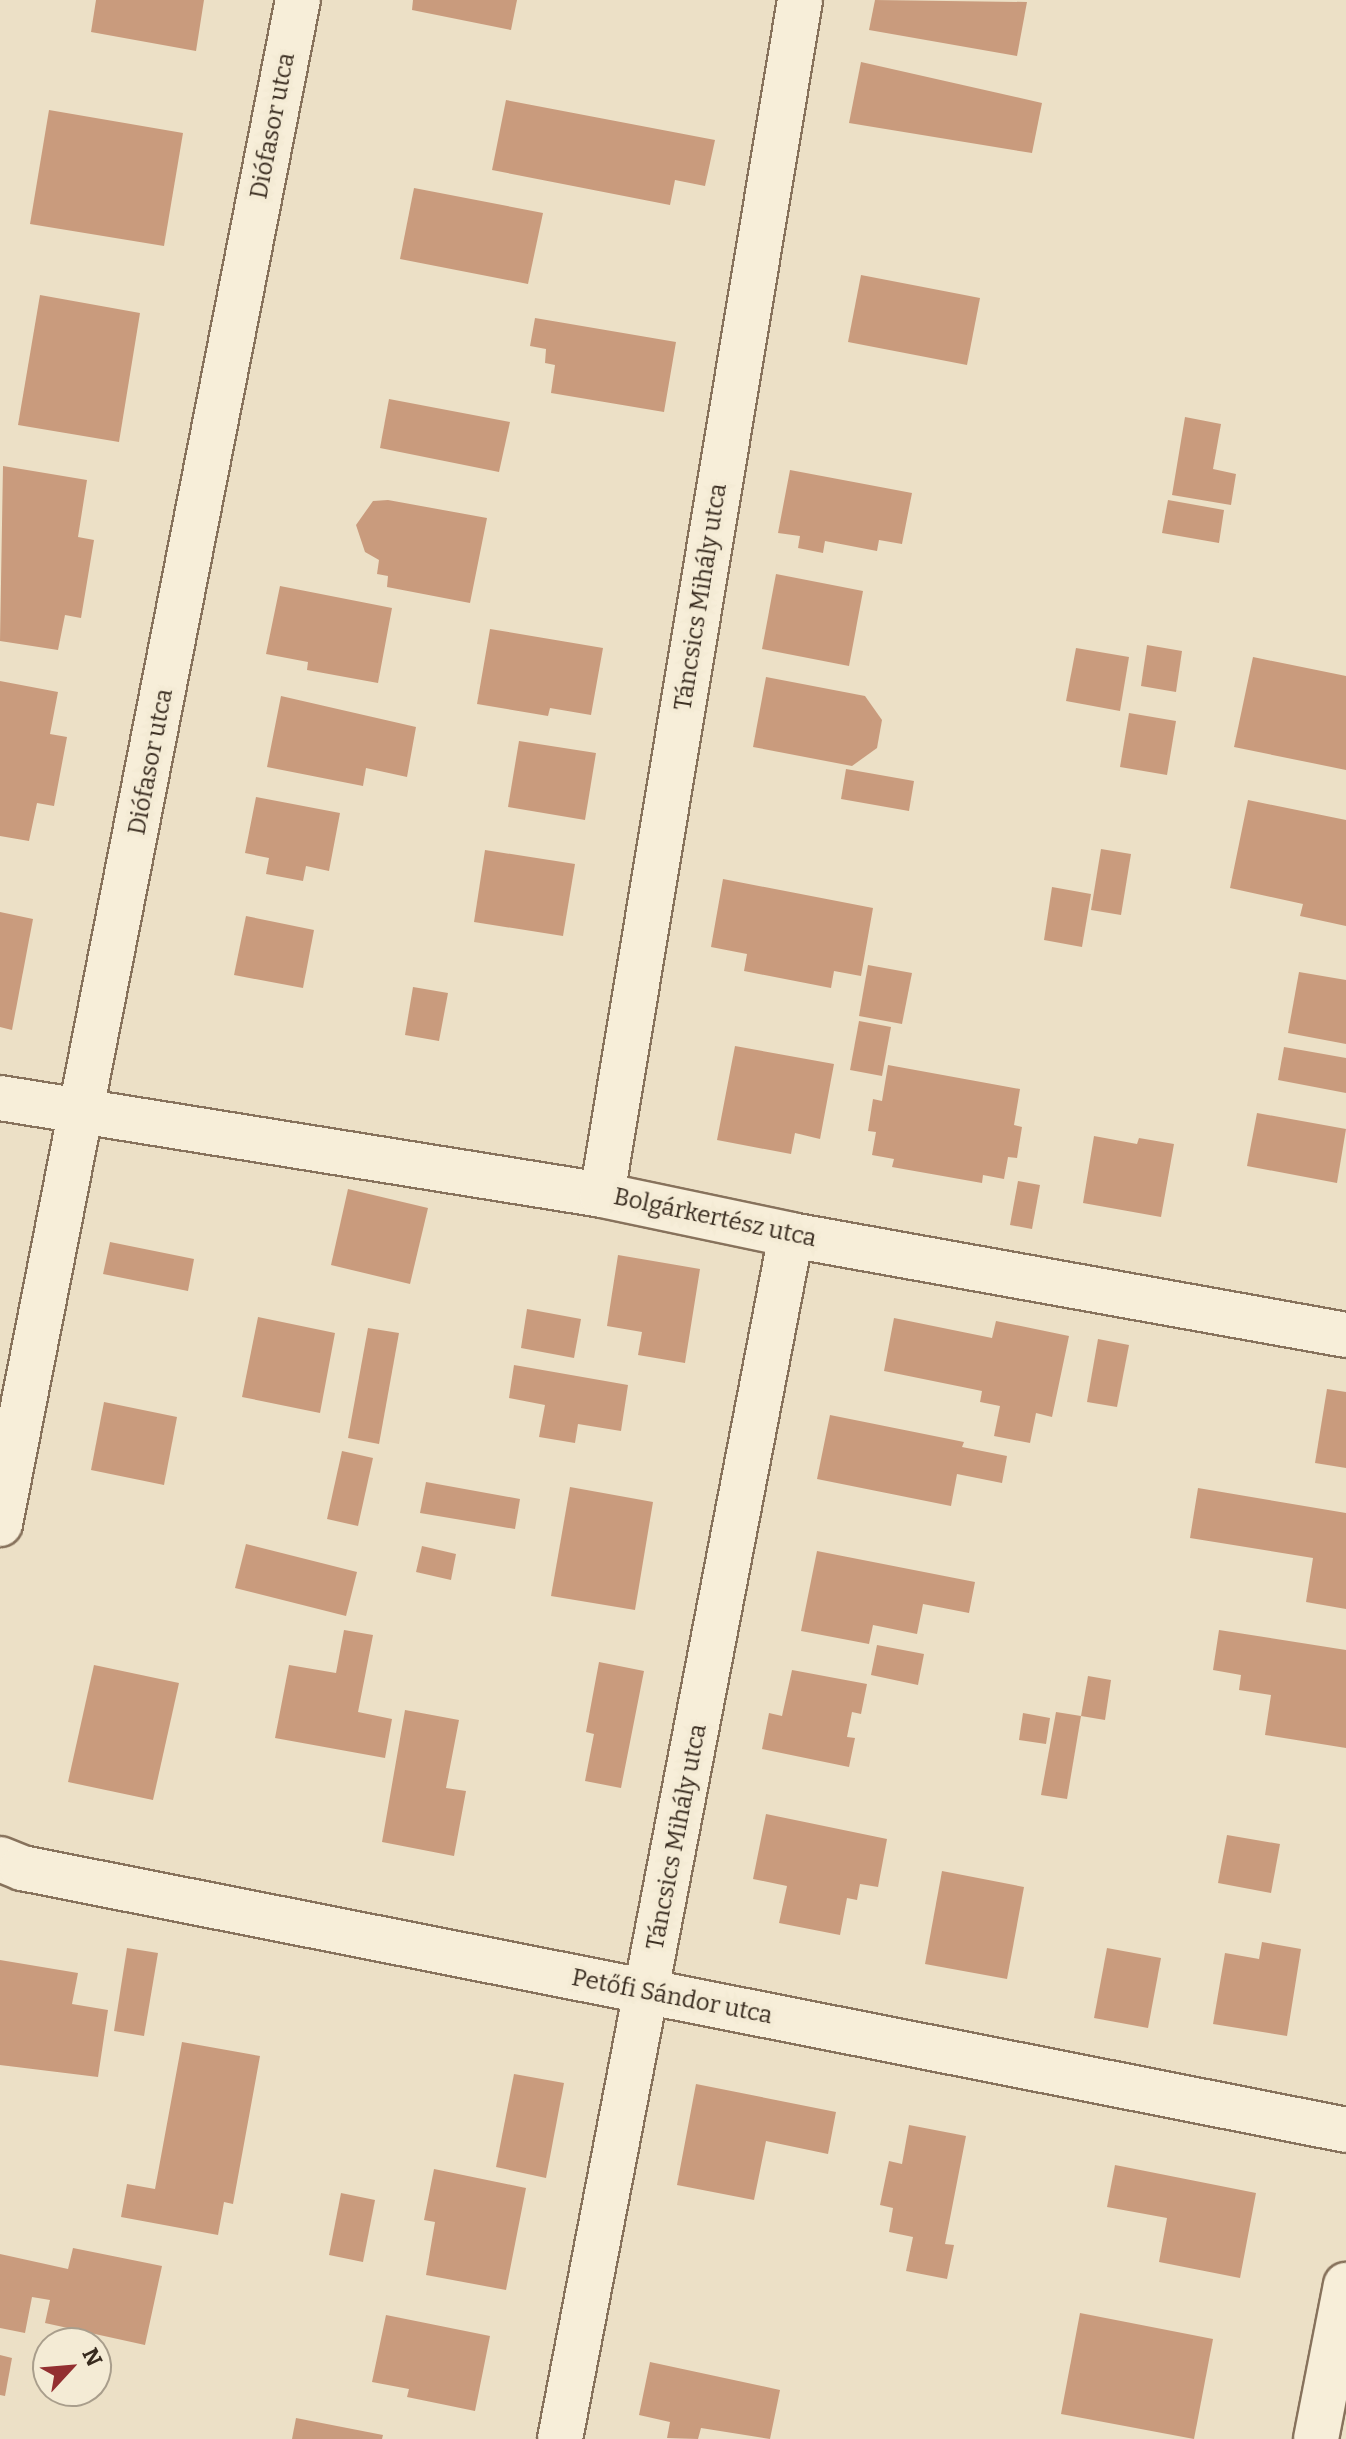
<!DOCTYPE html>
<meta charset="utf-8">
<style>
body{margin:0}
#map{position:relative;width:1346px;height:2439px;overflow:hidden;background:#ece0c6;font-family:Bitter,serif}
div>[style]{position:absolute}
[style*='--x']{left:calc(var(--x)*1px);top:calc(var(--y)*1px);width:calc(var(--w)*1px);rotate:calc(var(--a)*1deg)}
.building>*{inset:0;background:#c99b7d}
.roads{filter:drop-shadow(2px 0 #87725c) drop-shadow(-2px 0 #87725c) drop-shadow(0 2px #87725c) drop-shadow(0 -2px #87725c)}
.street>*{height:44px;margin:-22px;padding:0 22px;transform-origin:22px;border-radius:22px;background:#f7eed9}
span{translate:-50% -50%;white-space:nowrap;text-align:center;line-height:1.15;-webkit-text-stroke:8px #f4ebd5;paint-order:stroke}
.street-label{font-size:24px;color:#382b1f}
.north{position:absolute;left:32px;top:2327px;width:80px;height:80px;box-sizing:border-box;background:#f4ebd5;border:2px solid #a99e8c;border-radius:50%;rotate:64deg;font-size:22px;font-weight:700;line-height:32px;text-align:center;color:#382b1f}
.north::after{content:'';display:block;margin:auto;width:28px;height:36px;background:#932f31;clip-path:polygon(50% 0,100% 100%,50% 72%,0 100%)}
</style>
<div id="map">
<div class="building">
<i style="clip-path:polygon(96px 0,204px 0,196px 51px,91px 32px)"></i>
<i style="clip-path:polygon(413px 0,517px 0,511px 30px,412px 10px)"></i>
<i style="clip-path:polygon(875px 0,1027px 2px,1017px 56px,869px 30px)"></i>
<i style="clip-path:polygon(861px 62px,1042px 103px,1032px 153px,849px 123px)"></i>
<i style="clip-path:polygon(506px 100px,715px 140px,705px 186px,675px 180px,670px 205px,492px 170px)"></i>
<i style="clip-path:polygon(49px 110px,183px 133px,164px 246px,30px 224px)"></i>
<i style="clip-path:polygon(414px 188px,543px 213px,528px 284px,400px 259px)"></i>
<i style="clip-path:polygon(861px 275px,980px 298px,967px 365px,848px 342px)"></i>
<i style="clip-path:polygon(40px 295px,140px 313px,119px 442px,18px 425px)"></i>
<i style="clip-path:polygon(535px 318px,676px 342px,664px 412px,551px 393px,555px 365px,545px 363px,546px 349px,530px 346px)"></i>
<i style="clip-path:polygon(389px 399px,510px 422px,499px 472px,380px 448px)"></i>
<i style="clip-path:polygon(1185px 417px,1221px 424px,1213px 469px,1236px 474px,1231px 505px,1172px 495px)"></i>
<i style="clip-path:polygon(3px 466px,87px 480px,78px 537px,94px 540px,81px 618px,65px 615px,58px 650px,0 641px)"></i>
<i style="clip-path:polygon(790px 470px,912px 493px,902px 544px,879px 540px,877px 551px,825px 541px,823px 553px,798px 548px,800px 536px,778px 533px)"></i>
<i style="clip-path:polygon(388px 500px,487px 518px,470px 603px,387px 587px,388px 576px,377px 574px,379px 560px,365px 552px,356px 525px,373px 501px)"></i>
<i style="clip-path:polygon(1168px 500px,1224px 510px,1219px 543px,1162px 533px)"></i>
<i style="clip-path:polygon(776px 574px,863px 591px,849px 666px,762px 649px)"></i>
<i style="clip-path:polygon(280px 586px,392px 608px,378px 683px,307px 670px,308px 662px,266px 654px)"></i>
<i style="clip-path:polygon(490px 629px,603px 648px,591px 715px,550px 708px,548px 716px,477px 704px)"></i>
<i style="clip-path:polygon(1147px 645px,1182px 651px,1176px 692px,1141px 686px)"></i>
<i style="clip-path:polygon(1076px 648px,1129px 657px,1120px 711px,1066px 701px)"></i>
<i style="clip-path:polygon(1253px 657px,1346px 676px,1346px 770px,1234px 747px)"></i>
<i style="clip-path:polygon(766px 677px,865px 696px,882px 720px,877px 748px,852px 766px,753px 747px)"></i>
<i style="clip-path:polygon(0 681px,58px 692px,50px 734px,67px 737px,54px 806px,37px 803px,29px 841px,0 836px)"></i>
<i style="clip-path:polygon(281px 696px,416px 727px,407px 777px,366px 768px,363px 786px,267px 767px)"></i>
<i style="clip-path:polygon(1129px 713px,1176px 721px,1167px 775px,1120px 767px)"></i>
<i style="clip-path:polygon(519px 741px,596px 753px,585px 820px,508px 807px)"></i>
<i style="clip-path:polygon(846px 769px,914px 781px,909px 811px,841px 799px)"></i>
<i style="clip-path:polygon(256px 797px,340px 813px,329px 871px,306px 866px,303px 881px,266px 874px,269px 858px,245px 853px)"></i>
<i style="clip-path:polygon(1248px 800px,1346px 820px,1346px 926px,1300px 916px,1303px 904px,1230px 888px)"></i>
<i style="clip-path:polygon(1101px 849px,1131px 854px,1121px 915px,1091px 910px)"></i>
<i style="clip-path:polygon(485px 850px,575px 864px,563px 936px,474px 922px)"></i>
<i style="clip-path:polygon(723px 879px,873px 908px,861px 976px,834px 971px,831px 988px,744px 971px,747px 954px,711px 947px)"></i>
<i style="clip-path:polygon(1052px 887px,1091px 894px,1082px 947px,1044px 940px)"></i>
<i style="clip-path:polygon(0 912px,33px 919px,12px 1030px,0 1027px)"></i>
<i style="clip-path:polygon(246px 916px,314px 930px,303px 988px,234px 975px)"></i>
<i style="clip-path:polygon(868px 965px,912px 973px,902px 1024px,859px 1016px)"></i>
<i style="clip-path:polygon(1299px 972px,1346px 980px,1346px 1044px,1288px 1033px)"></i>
<i style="clip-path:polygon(413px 987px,448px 993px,439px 1041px,405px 1035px)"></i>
<i style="clip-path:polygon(859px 1021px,891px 1027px,882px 1076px,850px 1070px)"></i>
<i style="clip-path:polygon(735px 1046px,834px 1064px,820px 1139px,795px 1133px,791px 1154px,717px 1140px)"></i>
<i style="clip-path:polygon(1284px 1047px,1346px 1058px,1346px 1093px,1278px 1080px)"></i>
<i style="clip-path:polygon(888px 1065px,1020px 1089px,1014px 1125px,1022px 1127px,1017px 1158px,1008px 1157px,1004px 1179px,983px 1175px,982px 1183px,892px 1167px,894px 1159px,872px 1155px,876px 1132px,868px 1131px,873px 1099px,882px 1101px)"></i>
<i style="clip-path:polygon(1257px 1113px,1346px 1129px,1337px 1183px,1247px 1166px)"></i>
<i style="clip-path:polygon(1094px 1136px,1137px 1144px,1139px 1138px,1174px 1144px,1161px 1217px,1083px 1203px)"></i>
<i style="clip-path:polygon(1018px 1181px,1040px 1185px,1032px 1229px,1010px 1225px)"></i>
<i style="clip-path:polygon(348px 1189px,428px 1208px,410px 1284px,331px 1265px)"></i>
<i style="clip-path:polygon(110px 1242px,194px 1259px,188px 1291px,103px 1274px)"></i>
<i style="clip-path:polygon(618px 1255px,700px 1269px,685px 1363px,638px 1355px,642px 1332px,607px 1326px)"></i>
<i style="clip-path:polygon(527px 1309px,581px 1319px,574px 1358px,521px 1348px)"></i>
<i style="clip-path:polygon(258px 1317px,335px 1333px,320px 1413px,242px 1397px)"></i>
<i style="clip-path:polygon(894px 1318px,992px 1338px,996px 1321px,1069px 1336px,1052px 1417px,1036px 1413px,1030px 1443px,994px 1436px,1000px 1406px,980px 1402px,982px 1391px,884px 1371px)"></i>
<i style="clip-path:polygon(368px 1328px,399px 1333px,379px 1444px,348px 1438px)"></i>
<i style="clip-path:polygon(1098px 1339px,1129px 1345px,1117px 1407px,1087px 1402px)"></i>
<i style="clip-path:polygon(514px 1365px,628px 1385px,621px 1431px,578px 1424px,575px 1443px,539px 1437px,545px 1405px,509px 1398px)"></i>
<i style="clip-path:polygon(1327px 1389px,1346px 1392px,1346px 1468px,1315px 1463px)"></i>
<i style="clip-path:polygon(104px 1402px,177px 1417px,164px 1485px,91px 1470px)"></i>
<i style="clip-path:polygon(830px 1415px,964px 1442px,962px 1447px,1007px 1456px,1002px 1483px,957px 1474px,951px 1506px,817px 1479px)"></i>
<i style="clip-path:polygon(342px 1451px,373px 1458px,358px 1526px,327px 1519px)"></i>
<i style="clip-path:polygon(426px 1482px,520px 1499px,515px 1529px,420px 1513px)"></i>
<i style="clip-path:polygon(570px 1487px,653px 1502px,635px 1610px,551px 1596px)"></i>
<i style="clip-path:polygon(1198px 1488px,1346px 1513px,1346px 1609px,1306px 1602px,1313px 1558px,1190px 1538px)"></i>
<i style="clip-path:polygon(246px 1544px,357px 1572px,346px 1616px,235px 1588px)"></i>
<i style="clip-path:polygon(422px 1546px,456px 1554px,451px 1580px,416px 1572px)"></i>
<i style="clip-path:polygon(817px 1551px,975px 1582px,969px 1613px,923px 1604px,917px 1634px,873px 1625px,869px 1644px,801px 1631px)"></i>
<i style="clip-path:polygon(344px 1630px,373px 1635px,358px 1712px,392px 1719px,385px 1758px,275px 1738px,289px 1665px,336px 1673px)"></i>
<i style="clip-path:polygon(1219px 1630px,1346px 1650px,1346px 1748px,1265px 1735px,1271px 1695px,1239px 1690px,1241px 1675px,1213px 1670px)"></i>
<i style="clip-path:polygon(877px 1645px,924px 1654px,918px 1685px,871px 1675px)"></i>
<i style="clip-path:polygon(599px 1662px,644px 1671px,621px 1788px,585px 1781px,594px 1734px,586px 1732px)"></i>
<i style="clip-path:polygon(94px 1665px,179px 1683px,153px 1800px,68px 1782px)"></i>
<i style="clip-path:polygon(792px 1670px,867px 1684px,861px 1714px,852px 1712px,847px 1737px,855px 1738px,849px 1767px,762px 1749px,769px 1713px,782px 1716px)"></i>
<i style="clip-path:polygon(1088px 1676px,1111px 1680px,1105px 1720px,1081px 1716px)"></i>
<i style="clip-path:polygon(405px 1710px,459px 1720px,446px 1788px,466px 1791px,454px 1856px,382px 1842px)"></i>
<i style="clip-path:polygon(1056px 1712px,1081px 1716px,1067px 1799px,1041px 1795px)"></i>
<i style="clip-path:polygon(1023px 1713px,1050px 1718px,1046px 1744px,1019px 1740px)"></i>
<i style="clip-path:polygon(766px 1814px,887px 1839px,878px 1887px,860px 1884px,857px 1900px,847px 1898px,840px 1935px,779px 1923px,787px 1886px,753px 1879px)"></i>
<i style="clip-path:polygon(1227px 1835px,1280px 1844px,1271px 1893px,1218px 1883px)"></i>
<i style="clip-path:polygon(942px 1871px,1024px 1887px,1007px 1979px,925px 1964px)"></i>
<i style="clip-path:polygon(1262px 1942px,1301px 1949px,1287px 2036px,1213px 2024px,1225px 1953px,1259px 1959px)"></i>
<i style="clip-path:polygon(127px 1948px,158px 1953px,144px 2036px,114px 2031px)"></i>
<i style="clip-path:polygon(1107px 1948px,1161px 1958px,1148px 2028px,1094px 2018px)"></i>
<i style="clip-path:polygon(0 1960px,78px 1973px,72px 2004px,108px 2010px,98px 2077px,0 2065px)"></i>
<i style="clip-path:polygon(182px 2042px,260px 2056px,233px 2204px,224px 2202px,218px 2235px,121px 2217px,127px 2184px,155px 2189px)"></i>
<i style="clip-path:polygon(514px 2074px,564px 2083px,546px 2178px,496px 2167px)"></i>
<i style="clip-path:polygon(696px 2084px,836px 2112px,828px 2154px,766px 2141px,754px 2200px,677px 2185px)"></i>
<i style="clip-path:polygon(909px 2125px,966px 2136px,945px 2244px,954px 2245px,947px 2279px,906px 2271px,913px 2237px,889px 2232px,893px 2208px,880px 2205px,889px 2161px,902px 2164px)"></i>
<i style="clip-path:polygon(1115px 2165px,1256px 2193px,1240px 2278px,1159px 2262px,1167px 2218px,1107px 2207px)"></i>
<i style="clip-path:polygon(434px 2169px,526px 2188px,506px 2290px,426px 2275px,435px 2222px,424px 2220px)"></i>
<i style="clip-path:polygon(341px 2193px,375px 2200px,363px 2262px,329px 2255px)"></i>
<i style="clip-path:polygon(73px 2248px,162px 2266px,145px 2345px,45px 2323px,50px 2300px,32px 2297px,25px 2333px,0 2328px,0 2254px,68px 2269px)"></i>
<i style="clip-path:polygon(1080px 2313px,1213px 2339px,1194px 2439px,1061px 2414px)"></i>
<i style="clip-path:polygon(386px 2315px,490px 2336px,475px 2411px,407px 2397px,409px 2389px,372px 2382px)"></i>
<i style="clip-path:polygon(0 2355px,12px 2358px,5px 2396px,0 2395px)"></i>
<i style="clip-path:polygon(650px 2362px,780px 2390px,770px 2439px,701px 2428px,698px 2439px,667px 2438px,670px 2422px,639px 2415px)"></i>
<i style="clip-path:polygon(296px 2418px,383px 2435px,382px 2439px,292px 2439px)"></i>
</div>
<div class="roads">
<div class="street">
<i style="--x:0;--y:1098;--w:610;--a:9.15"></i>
<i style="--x:602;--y:1195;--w:193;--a:11.9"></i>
<i style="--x:791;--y:1235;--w:564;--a:10.21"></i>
<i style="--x:602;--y:1195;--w:1211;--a:-80.59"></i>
<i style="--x:0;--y:1524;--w:1553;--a:-78.94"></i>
<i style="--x:0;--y:1859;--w:24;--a:22"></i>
<i style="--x:22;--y:1868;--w:1350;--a:11.19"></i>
<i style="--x:560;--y:2439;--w:1226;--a:-79.14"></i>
<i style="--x:1316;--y:2439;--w:157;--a:-79"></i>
</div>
</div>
<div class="street-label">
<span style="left:273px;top:126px;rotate:-79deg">Diófasor utca</span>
<span style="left:701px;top:597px;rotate:-81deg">Táncsics Mihály utca</span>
<span style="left:151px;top:762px;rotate:-79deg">Diófasor utca</span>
<span style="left:715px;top:1218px;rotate:12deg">Bolgárkertész utca</span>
<span style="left:677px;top:1837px;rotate:-79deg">Táncsics Mihály utca</span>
<span style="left:672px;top:1997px;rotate:11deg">Petőfi Sándor utca</span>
</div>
<div class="north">N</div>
</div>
